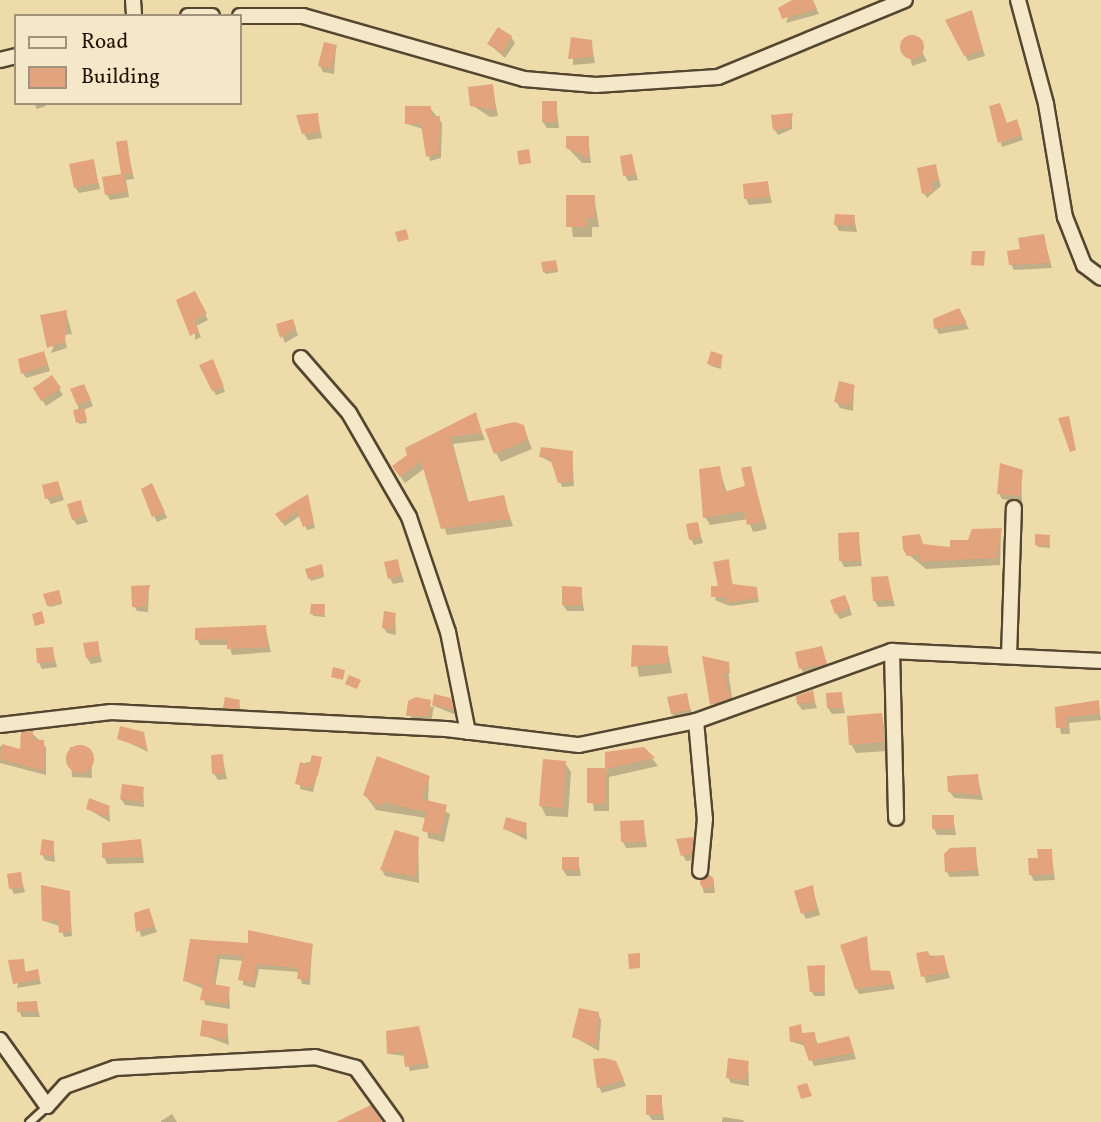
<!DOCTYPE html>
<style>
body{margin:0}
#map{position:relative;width:1101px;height:1122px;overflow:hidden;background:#eedbaa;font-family:Vollkorn,serif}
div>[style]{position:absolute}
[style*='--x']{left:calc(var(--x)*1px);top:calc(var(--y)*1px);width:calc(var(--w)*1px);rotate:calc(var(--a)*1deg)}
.shadow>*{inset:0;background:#0003}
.building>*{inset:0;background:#e2a37d}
.round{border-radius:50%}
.roads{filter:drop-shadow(2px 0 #544630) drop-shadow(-2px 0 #544630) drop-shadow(0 2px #544630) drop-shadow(0 -2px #544630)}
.service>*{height:7px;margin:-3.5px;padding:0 3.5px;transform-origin:3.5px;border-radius:3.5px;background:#f4e8c8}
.minor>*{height:14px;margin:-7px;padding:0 7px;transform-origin:7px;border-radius:7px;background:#f4e8c8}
span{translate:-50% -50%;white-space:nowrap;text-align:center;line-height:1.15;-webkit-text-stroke:5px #f4e8c8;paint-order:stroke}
.legend{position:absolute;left:14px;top:14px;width:228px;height:91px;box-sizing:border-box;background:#f4e8c8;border:2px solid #9f937b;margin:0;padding:9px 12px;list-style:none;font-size:21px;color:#201407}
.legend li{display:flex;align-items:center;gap:14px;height:35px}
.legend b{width:35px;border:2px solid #9f937b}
</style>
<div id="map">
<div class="shadow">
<i style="clip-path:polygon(794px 0,812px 0,819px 14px,786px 23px)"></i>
<i style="clip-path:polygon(971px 12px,985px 56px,968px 61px,947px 21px)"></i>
<i style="clip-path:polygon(913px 35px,927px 61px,912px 66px,906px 40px)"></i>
<i style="clip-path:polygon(511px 37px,515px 43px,505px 58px,489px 44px)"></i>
<i style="clip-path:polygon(573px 39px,591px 42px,595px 63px,573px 65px)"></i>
<i style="clip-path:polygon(336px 47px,334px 74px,323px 72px,320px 66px)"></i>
<i style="clip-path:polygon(492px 86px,498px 116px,490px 117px,472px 105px)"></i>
<i style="clip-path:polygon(34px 103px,45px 103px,46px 106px,37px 109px)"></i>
<i style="clip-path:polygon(556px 103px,559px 128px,547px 128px,543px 122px)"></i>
<i style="clip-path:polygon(430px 108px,442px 123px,441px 158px,430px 161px,423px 129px,407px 124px)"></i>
<i style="clip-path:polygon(991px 108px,1007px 125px,1018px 126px,1023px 140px,1002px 147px)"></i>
<i style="clip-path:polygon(792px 114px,792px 129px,778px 135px,774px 129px)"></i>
<i style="clip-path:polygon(317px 115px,322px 138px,308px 140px,304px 134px)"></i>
<i style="clip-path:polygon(588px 138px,591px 163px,582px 163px,568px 148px)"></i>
<i style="clip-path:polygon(126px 142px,134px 179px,126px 180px,129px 197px,110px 200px,107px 195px,123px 175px)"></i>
<i style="clip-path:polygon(631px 156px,638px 180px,628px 181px,625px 175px)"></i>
<i style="clip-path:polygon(93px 161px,100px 189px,79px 193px,75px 187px)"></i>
<i style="clip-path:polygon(935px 166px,941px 186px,927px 198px,924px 193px)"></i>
<i style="clip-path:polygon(767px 183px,772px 203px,749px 205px,746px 199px)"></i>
<i style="clip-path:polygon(568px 196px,594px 196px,599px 227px,592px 227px,592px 237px,573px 237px)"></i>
<i style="clip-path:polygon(854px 217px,857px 232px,839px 231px,836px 225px)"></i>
<i style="clip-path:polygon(1043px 236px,1052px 268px,1014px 270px,1011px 264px,1022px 251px)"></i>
<i style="clip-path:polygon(556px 264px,558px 272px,546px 274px,544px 272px)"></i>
<i style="clip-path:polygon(194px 293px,208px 320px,196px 326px,201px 337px,195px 340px)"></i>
<i style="clip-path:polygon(958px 310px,969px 329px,939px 334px,936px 328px)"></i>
<i style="clip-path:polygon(66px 312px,72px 334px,64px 335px,67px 348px,51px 353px)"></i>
<i style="clip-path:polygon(278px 325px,295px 327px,298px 335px,285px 343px)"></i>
<i style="clip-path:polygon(722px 356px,721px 369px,711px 366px,709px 364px)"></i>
<i style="clip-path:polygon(46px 358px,50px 371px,26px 378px,23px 373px)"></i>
<i style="clip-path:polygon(215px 366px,225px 392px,216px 395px,213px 390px)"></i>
<i style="clip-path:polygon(52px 378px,63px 395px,46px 406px,35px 389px)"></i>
<i style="clip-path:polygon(854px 386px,853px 411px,840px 408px,836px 401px)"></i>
<i style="clip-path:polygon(87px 392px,93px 406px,83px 410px,87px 423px,79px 424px,78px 404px)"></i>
<i style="clip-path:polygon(475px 415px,485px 440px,453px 444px,469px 504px,503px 497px,513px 526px,447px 535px,425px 468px,405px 483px,399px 474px,409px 456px)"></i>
<i style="clip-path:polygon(523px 426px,532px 449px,501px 462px,496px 453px)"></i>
<i style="clip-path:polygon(572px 452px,574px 486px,562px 487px,553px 463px,541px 457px)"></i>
<i style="clip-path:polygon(719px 468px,727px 493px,747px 488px,750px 468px,767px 529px,753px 532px,748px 519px,710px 525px,705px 517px)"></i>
<i style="clip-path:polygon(1021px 471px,1022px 502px,1002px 499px,999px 493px)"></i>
<i style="clip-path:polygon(60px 489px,64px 500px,51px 504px,47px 498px)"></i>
<i style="clip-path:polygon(155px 491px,167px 518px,157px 522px,154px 516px)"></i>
<i style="clip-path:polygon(307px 497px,315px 528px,307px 530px,301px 515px,285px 526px,277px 515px)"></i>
<i style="clip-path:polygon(80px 502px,88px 522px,77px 525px,73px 519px)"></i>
<i style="clip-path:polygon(697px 524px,703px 543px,694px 545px,691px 539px)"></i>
<i style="clip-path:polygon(1001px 530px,1000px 565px,926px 569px,909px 555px,924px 546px,952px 549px)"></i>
<i style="clip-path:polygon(858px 534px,862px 566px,844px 567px,841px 561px)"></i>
<i style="clip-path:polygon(1049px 536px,1050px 548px,1038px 547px,1036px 545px)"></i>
<i style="clip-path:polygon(397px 561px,404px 582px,393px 584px,390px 578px)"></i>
<i style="clip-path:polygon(728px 561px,733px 586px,756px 589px,759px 602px,730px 606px,715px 600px)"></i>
<i style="clip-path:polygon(322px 569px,324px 577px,311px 581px,310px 578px)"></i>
<i style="clip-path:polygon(887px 578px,895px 606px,878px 607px,875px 601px)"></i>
<i style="clip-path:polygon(149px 587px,148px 612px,137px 611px,134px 606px)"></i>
<i style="clip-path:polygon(581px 589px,584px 611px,567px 611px,563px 605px)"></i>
<i style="clip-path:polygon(60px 594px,62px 604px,50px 607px,48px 605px)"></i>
<i style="clip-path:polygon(848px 603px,852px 615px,840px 619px,836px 613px)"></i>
<i style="clip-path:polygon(324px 606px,325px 617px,314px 616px,312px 614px)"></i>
<i style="clip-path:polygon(395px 614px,396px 635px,387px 633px,383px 627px)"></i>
<i style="clip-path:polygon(265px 627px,271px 652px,232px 655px,229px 645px,200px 645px,197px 639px)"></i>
<i style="clip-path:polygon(97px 643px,102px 662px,91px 664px,87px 658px)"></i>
<i style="clip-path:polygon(634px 647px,667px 647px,672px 673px,639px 677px)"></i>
<i style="clip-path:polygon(52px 648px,57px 667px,42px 669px,39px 663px)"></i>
<i style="clip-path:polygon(821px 648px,829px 670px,804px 674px,801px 668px)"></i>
<i style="clip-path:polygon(705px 658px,727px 663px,733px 704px,715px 711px)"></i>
<i style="clip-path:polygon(812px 693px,817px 708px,802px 710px,798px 704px)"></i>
<i style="clip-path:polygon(841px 694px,845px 713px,832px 714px,828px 708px)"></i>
<i style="clip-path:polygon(686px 695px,693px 716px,676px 720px,672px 714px)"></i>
<i style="clip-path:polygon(435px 696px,450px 699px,456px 715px,434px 706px,431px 722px,411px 722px,410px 703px,433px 707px)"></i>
<i style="clip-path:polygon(239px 701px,241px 714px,228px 714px,225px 708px)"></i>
<i style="clip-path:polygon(1098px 701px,1101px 720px,1069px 723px,1070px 734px,1061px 734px,1057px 708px)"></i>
<i style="clip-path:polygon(882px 715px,888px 751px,856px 753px,851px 744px)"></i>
<i style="clip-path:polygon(32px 733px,46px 747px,46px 775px,0 763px,0 746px,22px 751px)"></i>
<i style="clip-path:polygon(143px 733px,148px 752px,119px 738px)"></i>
<i style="clip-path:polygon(70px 747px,91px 749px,92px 778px,72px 777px)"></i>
<i style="clip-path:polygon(644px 748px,658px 766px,609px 777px,609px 811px,594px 811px,589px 770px,607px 770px,607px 754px)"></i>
<i style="clip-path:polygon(222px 756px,227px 779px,218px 780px,214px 774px)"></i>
<i style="clip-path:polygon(321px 759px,313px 792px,300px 789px,301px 764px)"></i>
<i style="clip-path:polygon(565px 763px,571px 772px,568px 817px,546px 816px,541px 806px)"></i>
<i style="clip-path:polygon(977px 776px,983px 800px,954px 798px,950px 792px)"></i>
<i style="clip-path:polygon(429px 778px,428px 802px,450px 814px,444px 842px,428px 838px,426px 818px,376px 810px,365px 795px)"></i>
<i style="clip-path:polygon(143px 789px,144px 807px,125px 805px,121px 799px)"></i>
<i style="clip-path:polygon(109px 807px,110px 822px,88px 809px)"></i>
<i style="clip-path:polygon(953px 817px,956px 835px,937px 835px,934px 829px)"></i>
<i style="clip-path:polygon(643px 822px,647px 847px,626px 848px,623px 842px)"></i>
<i style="clip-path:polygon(526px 824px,527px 840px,505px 829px)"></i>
<i style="clip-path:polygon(418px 838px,419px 883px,385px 876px,382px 870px)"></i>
<i style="clip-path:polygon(693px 839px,695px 860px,686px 861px,683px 855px)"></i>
<i style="clip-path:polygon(141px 840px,144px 863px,107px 864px,104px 857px)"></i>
<i style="clip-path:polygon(53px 842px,55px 862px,45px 860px,42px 854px)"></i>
<i style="clip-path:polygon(975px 849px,979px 876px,950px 877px,946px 871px)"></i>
<i style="clip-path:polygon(1051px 851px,1055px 880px,1034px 881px,1031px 875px)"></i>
<i style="clip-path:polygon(578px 859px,581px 876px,567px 876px,563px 870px)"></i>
<i style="clip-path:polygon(20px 874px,25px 892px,14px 894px,11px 888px)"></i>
<i style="clip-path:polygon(713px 877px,715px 893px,704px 893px,701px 882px)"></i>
<i style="clip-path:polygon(812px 887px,820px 915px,806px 919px,803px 913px)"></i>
<i style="clip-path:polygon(69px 893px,72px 936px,64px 937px,60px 926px,44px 921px)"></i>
<i style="clip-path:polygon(148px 910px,157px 932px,141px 937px,136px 914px)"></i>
<i style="clip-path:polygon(866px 938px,871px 972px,889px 972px,895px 989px,859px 994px,856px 988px)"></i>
<i style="clip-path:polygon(191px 941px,312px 946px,310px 985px,302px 984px,299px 972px,259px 969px,255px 988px,243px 985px,244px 961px,220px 959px,215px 987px,229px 989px,230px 1009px,205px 1005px,204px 989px,185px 981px)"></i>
<i style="clip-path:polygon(918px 955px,943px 956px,950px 978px,926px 983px)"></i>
<i style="clip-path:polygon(23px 961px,26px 974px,37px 971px,41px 984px,17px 988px)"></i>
<i style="clip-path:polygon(824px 967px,825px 996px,814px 996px,812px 992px)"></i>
<i style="clip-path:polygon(36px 1003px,40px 1017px,22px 1017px,19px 1011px)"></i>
<i style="clip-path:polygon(598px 1014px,601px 1020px,599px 1051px,574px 1037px)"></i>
<i style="clip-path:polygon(227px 1025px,229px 1045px,202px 1035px)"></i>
<i style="clip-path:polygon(800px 1026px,803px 1035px,814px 1034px,818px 1045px,849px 1038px,856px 1059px,814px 1066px,806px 1046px,792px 1042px)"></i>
<i style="clip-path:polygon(418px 1028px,429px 1068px,410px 1071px,405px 1056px,389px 1054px)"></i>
<i style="clip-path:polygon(748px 1063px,749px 1086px,731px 1083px,728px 1077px)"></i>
<i style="clip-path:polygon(619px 1069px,626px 1086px,602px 1093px,599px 1087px)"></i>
<i style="clip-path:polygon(661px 1096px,664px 1120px,652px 1120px,648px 1114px)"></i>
<i style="clip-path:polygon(172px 1114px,177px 1122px,161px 1122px,161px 1121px)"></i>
<i style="clip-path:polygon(723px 1117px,743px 1120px,744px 1122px,722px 1122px)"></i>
</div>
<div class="building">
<i style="clip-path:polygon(792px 0,813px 0,817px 9px,782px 19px,778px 8px)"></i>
<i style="clip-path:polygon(972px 10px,983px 50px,964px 56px,945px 20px)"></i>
<i style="clip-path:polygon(498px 27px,512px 36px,502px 53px,487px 44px)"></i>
<i class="round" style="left:900px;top:35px;width:24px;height:24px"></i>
<i style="clip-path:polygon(571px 37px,592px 40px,593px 57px,568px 59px)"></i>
<i style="clip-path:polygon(324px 42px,337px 45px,331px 69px,318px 66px)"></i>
<i style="clip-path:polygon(493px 84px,496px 110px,470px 106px,468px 87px)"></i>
<i style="clip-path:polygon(542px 101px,557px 101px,557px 122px,542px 122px)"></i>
<i style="clip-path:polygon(1000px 103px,1007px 123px,1017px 119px,1022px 135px,998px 143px,989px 106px)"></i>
<i style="clip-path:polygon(405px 106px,431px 106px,431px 116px,440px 116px,439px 153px,426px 157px,421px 124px,405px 124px)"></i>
<i style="clip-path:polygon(318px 113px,320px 132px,302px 134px,296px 115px)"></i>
<i style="clip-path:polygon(793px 113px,790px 128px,773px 130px,771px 115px)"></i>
<i style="clip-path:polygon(566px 136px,589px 136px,589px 158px,566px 148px)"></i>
<i style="clip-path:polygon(127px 140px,132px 174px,124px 174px,127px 192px,105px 195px,102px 177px,121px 174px,116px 142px)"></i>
<i style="clip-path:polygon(529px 149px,531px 163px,519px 165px,517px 151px)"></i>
<i style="clip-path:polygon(632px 154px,636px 174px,623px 176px,620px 156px)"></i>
<i style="clip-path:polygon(94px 159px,98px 183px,74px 188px,69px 164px)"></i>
<i style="clip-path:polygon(936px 164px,939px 180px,931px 182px,933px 192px,922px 194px,917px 168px)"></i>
<i style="clip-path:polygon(768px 181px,770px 197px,744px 199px,743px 184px)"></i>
<i style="clip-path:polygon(566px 195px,595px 195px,595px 218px,587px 218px,587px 227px,566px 227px)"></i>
<i style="clip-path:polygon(835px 214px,855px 215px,854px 226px,834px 225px)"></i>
<i style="clip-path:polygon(406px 229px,409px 239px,398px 242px,395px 232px)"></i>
<i style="clip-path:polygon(1044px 234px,1050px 263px,1009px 265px,1007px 251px,1020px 249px,1018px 238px)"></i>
<i style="clip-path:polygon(972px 251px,985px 251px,984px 266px,971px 265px)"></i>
<i style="clip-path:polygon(556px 260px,558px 270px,543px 272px,541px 262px)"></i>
<i style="clip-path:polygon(195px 291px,207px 314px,194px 320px,199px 331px,190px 336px,176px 300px)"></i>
<i style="clip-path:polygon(959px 308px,967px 323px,934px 329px,933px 319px)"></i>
<i style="clip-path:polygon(67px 310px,65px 342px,47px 348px,40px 315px)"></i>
<i style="clip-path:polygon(293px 319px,296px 328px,280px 338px,276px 324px)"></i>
<i style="clip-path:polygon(44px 351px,48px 365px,21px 374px,18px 359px)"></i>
<i style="clip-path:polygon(711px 351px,723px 355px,720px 367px,707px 364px)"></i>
<i style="clip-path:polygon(213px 359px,224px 387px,212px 391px,199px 365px)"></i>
<i style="clip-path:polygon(52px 375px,61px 388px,41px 401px,33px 388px)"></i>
<i style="clip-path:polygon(839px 381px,855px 385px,850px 406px,834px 402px)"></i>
<i style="clip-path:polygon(84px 384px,91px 400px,77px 405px,70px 389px)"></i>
<i style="clip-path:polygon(84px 408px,87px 420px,76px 423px,73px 410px)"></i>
<i style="clip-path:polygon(476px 412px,482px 433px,450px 437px,467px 502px,504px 495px,510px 519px,441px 529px,421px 461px,400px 477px,392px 466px,407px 455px,405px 448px)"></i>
<i style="clip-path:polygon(1069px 416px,1076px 450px,1070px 452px,1058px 418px)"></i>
<i style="clip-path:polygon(514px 422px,524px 425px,528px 440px,494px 454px,485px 429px)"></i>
<i style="clip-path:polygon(541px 447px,573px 451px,572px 481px,558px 483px,550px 458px,539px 457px)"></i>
<i style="clip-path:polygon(1000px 463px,1023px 470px,1020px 496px,997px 494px)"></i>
<i style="clip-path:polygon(720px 466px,724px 492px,745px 486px,741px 468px,751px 466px,764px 521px,747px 525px,744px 511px,703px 518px,699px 469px)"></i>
<i style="clip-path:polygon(58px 481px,62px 494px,45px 499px,42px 485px)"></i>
<i style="clip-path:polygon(152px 483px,165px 512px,152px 517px,141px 489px)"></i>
<i style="clip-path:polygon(308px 494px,314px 523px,303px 527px,297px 511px,282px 523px,275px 514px)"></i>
<i style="clip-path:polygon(81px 500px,85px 516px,72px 520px,67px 504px)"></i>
<i style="clip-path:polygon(698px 522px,701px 537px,689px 540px,686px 524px)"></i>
<i style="clip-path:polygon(1002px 528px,997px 558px,920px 562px,920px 555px,907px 556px,903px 549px,902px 536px,920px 534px,923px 544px,950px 547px,950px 540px,968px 540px,972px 529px)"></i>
<i style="clip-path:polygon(859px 532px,860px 561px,839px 561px,838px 533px)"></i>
<i style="clip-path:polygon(1035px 534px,1050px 535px,1049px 546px,1035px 545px)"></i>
<i style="clip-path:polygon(398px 559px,401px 576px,388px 579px,384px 562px)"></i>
<i style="clip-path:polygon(729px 559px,732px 584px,757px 587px,758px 598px,726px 603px,726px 597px,711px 597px,711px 586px,718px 586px,713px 562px)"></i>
<i style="clip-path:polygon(322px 564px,324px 575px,308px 579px,305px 569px)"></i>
<i style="clip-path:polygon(888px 576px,893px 600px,873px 601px,871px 577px)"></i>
<i style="clip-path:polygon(150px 585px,145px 607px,132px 607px,131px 586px)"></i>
<i style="clip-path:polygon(562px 586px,582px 587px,581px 606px,562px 605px)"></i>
<i style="clip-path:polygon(59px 590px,62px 602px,47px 606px,43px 594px)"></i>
<i style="clip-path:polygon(845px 595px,850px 608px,835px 614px,830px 600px)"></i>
<i style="clip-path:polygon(311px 604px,325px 604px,324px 615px,310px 614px)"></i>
<i style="clip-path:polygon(42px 611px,45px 623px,35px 626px,32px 614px)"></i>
<i style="clip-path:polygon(384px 611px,396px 613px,393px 630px,382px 628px)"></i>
<i style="clip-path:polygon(266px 625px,268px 647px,227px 649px,227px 639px,195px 640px,195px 628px)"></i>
<i style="clip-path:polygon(98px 641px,100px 656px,86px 658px,83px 643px)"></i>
<i style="clip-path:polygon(632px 645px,668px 646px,668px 663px,631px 667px)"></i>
<i style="clip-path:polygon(822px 646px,827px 664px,799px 669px,795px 652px)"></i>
<i style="clip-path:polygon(53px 647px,54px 662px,37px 663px,36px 648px)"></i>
<i style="clip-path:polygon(702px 656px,729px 662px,730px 673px,724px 673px,731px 698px,710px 705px)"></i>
<i style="clip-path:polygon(333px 667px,345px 670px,343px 680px,331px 677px)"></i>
<i style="clip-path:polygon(349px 675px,361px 680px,357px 689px,345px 684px)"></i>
<i style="clip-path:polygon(813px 690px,815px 702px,797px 704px,796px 696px)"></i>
<i style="clip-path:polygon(842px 692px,843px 708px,827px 708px,826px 693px)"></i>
<i style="clip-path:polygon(687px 693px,690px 710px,671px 714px,667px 697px)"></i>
<i style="clip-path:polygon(434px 694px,451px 698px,454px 710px,432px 705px)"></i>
<i style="clip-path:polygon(225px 697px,240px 700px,238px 709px,223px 708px)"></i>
<i style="clip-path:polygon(416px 697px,431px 700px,429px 716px,406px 716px,408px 701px)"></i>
<i style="clip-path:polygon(1099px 700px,1100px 714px,1067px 717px,1067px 728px,1056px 728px,1055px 707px)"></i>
<i style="clip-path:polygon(882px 713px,884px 742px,849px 745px,847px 716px)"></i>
<i style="clip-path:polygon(120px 726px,144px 732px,147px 749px,117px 739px)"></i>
<i style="clip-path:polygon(33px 731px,33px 739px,44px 740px,44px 771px,0 759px,2px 744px,20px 749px,21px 732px)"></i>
<i class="round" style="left:66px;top:745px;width:28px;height:28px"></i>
<i style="clip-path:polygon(644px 747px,655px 758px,606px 769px,606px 804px,587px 803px,587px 768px,605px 768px,605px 752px)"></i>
<i style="clip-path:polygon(223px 754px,224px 774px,212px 774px,211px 755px)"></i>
<i style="clip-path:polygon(312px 755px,322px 757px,318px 775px,311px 788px,295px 784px,300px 762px,309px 765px)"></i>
<i style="clip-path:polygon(377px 756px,430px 776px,422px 799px,447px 805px,440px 835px,422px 831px,426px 812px,383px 802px,381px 807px,363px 795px)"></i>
<i style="clip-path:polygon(543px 759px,566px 761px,563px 808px,539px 806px)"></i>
<i style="clip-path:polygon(978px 774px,980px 795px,948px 792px,947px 776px)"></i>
<i style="clip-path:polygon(122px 784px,144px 787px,142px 802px,120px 799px)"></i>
<i style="clip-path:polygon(89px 798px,110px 806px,107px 817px,86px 809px)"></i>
<i style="clip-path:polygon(932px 815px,954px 815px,954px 829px,932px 829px)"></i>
<i style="clip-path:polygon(506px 817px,527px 823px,524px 835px,503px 829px)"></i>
<i style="clip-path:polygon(644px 820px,645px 842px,621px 842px,620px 821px)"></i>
<i style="clip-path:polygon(395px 830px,419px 837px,416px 877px,380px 870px)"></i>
<i style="clip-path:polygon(694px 837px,692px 854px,681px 856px,676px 839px)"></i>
<i style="clip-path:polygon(42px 839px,54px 841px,53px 856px,40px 855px)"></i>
<i style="clip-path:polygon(141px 839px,142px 857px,102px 858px,102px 843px)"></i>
<i style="clip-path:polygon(976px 847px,977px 870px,945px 872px,944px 854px,950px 848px)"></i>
<i style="clip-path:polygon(1037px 849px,1052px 849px,1053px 874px,1029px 875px,1028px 858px,1038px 858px)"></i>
<i style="clip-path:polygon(562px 857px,579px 857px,579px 870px,562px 870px)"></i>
<i style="clip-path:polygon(21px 872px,23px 887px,9px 889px,7px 874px)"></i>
<i class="round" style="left:700px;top:875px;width:14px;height:14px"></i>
<i style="clip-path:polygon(41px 885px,70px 891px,71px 931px,59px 933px,58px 921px,42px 921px)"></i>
<i style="clip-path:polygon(813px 885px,817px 909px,801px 914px,794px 891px)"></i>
<i style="clip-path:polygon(149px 908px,155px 926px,136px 932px,134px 913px)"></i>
<i style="clip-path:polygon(248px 930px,313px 944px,308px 980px,297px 979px,298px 968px,257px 964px,253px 983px,238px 980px,243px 956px,217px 954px,213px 984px,230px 987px,227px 1004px,200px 1000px,203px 985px,183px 981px,190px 939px,248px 943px)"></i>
<i style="clip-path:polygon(867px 936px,870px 970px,890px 971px,893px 984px,855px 989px,840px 945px)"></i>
<i style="clip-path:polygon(928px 951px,930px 957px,944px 955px,948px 972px,921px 977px,916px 953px)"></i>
<i style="clip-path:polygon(640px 953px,640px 968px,629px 969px,628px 954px)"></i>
<i style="clip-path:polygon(24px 959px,25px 972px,38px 969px,40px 979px,13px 984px,8px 960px)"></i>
<i style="clip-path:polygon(825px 965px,824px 992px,810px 992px,807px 966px)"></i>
<i style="clip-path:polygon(37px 1001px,38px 1011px,17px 1012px,17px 1002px)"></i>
<i style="clip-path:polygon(579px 1008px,599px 1012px,596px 1046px,572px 1037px)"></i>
<i style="clip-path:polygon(202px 1020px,228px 1024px,226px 1039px,200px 1036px)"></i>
<i style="clip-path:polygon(801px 1024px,802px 1033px,815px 1032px,816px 1044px,849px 1036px,854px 1053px,809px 1061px,802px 1041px,790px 1042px,789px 1027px)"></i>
<i style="clip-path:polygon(419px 1026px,428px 1063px,405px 1067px,403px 1051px,387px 1054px,386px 1031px)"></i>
<i style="clip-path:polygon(604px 1058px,616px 1061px,624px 1080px,597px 1088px,593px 1059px)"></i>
<i style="clip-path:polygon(728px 1058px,749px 1061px,746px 1080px,726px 1078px)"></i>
<i style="clip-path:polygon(807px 1083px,812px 1096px,801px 1099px,797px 1086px)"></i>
<i style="clip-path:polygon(646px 1095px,662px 1095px,662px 1114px,646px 1115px)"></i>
<i style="clip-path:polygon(371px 1105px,382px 1122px,336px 1122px)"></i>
</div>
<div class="roads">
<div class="service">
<i style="--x:29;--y:1122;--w:24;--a:-42"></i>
</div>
<div class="minor">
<i style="--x:133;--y:0;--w:16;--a:86"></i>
<i style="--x:1018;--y:0;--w:108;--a:74.9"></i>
<i style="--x:1046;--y:104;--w:115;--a:80.5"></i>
<i style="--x:1065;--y:217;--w:52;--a:68.4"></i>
<i style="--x:1084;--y:265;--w:21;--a:37"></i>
<i style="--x:188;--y:16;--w:24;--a:0"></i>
<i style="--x:240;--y:16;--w:63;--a:0"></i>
<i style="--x:303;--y:16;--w:230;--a:15.9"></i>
<i style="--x:524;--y:79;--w:72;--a:4.8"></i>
<i style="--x:596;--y:85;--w:122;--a:-3.8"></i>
<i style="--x:718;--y:77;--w:202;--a:-22.4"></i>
<i style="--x:0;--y:60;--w:16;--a:-14"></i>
<i style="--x:301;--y:358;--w:73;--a:48.9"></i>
<i style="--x:349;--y:413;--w:120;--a:60"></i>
<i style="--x:409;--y:517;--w:121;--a:71.3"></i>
<i style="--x:448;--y:632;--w:102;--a:78.7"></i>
<i style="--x:892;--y:651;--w:167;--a:88.6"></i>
<i style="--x:1009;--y:656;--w:148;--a:-88.1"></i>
<i style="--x:696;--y:721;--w:98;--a:84.8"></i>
<i style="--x:705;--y:819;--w:52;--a:95.5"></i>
<i style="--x:0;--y:725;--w:112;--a:-6.7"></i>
<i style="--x:111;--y:712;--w:335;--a:2.9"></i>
<i style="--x:446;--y:729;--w:134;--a:6.9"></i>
<i style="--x:579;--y:745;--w:119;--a:-11.6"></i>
<i style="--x:696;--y:721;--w:208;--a:-19.7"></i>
<i style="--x:892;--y:651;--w:209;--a:2.7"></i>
<i style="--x:0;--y:1040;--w:81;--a:54.5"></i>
<i style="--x:47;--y:1106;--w:27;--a:-48"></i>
<i style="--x:65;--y:1086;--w:53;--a:-19.8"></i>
<i style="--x:115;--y:1068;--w:200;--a:-3.1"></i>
<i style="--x:315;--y:1057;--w:42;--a:15"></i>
<i style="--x:356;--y:1068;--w:67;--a:54.2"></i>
</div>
</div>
<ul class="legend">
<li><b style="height:9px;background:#f4e8c8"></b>Road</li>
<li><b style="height:19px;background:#e2a37d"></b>Building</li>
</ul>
</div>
